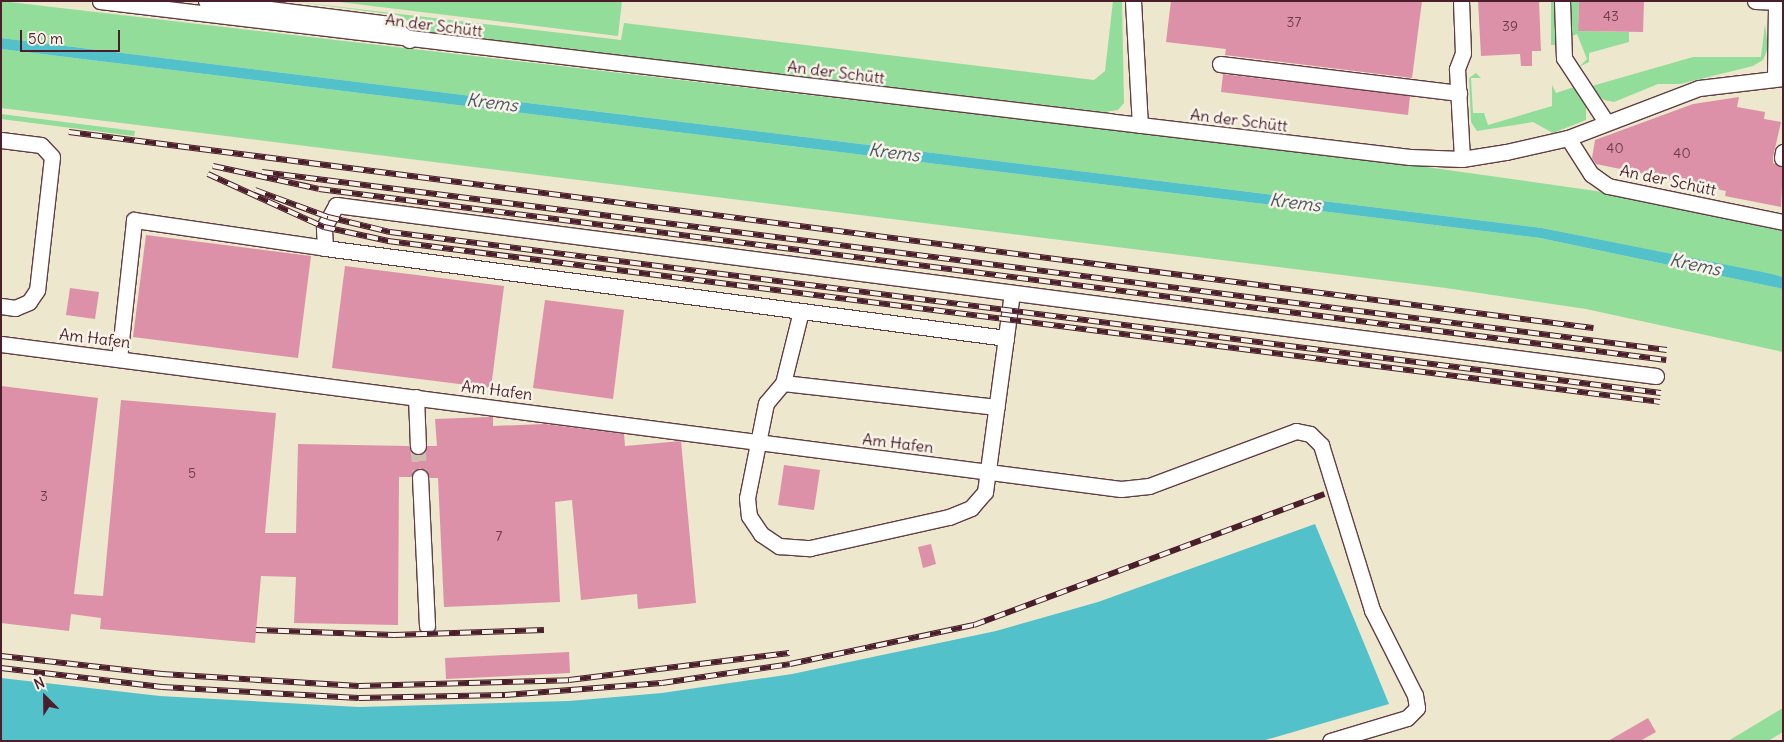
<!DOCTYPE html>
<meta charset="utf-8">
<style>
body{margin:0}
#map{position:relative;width:1784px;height:742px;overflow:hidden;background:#ede7cd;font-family:Delius,sans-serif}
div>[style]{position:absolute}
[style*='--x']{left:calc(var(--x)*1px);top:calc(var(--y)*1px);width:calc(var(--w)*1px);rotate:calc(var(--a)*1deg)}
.green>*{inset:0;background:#92dd99}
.water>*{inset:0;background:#53c1c9}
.building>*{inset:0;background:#dc91a8}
.minor-tunnel>*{height:15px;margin-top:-7.5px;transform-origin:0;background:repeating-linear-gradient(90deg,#ccbfad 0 15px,transparent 0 23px)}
.roads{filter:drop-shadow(1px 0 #623d43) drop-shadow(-1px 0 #623d43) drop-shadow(0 1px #623d43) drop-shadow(0 -1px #623d43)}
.minor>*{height:15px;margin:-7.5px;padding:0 7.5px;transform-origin:7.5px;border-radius:7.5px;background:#fff}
.rail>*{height:5.5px;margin-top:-2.75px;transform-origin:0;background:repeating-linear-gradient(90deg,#f7f3e8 0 11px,#4a1f2b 0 22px);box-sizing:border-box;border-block:1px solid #4a1f2b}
span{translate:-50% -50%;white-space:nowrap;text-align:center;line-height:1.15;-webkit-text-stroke:5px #f7f3e8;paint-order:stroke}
.number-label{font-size:14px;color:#6e3c4a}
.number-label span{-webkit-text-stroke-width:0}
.street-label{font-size:16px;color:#4a1f2b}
.water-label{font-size:18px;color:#4d5862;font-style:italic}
.frame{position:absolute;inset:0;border:2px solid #4a1f2b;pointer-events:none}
.north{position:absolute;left:20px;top:672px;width:50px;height:50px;-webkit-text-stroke:4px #f7f3e8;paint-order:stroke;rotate:337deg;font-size:14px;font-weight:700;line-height:20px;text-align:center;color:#4a1f2b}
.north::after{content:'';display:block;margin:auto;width:18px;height:22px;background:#4a1f2b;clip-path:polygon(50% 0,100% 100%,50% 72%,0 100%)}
.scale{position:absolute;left:20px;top:30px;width:100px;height:22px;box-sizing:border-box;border:2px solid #4a1f2b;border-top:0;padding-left:6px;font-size:15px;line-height:18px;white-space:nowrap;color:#4a1f2b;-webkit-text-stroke:4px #f7f3e8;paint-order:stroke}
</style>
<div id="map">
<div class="green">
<i style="clip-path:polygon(1px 1px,1419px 166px,1603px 192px,1783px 231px,1783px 277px,1542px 228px,1px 38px)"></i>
<i style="clip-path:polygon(290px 1px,621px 40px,624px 23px,1094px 80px,1105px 71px,1113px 1px,1122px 1px,1124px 103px,1118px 110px,1104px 112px,434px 35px,397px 15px)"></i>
<i style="clip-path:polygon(331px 1px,622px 1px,618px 36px)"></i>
<i style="clip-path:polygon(1551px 1px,1557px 1px,1557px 45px,1551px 45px)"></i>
<i style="clip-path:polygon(1567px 1px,1579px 1px,1578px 31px,1629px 32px,1629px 42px,1589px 53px,1589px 62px,1579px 67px,1587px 59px,1577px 34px,1567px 38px)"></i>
<i style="clip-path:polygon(1765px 24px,1768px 48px,1763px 60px,1753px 66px,1680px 84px,1658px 84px,1614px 102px,1604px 100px,1592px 90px,1592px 86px,1693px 57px,1761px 57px)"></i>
<i style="clip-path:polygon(1px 49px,1540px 238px,1783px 289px,1783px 352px,1586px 309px,1446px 288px,1px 108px)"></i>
<i style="clip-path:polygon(1476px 73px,1481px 78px,1471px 78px,1473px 113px,1484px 113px,1488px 125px,1552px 106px,1552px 85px,1556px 93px,1574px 87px,1586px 105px,1586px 120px,1553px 133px,1533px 122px,1477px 131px,1471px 122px,1469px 78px)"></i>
<i style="clip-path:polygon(1px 114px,135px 131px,134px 136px,1px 119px)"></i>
<i style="clip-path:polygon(1783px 708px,1783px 732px,1768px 741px,1728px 741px)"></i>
</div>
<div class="water">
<i style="clip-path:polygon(1px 38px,1542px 228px,1767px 273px,1783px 277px,1783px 289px,1540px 238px,1px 49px)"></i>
<i style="clip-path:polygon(1315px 524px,1389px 704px,1262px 741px,1px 741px,1px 678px,160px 696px,359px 707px,569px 701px,662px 693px,792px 674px,996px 631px,1098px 602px)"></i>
</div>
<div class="building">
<i style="clip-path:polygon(1171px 1px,1422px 1px,1412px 78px,1225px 55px,1226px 49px,1166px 42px)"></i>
<i style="clip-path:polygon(1478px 1px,1539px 1px,1541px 51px,1532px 51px,1532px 66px,1521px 66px,1520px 54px,1481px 56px)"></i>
<i style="clip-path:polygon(1579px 1px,1644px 1px,1643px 32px,1578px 31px)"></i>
<i style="clip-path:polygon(1223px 74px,1410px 96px,1408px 115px,1221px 92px)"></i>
<i style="clip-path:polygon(1739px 97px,1737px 107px,1765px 112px,1764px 119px,1781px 122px,1773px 157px,1773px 163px,1783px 167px,1781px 207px,1725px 196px,1726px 191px,1596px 164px,1592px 158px,1595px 140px,1693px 104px)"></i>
<i style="clip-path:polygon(146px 235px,311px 256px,298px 358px,133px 337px)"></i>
<i style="clip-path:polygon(345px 266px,504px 286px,491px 388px,332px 368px)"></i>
<i style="clip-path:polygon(70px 288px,99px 292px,95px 319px,66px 315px)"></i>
<i style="clip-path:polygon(545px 300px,624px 310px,613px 399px,533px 388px)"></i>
<i style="clip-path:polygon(1px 386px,98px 398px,74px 594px,103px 596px,121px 400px,276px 413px,265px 533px,296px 533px,298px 444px,409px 446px,419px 455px,427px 446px,437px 446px,435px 419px,489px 417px,493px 417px,493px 426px,545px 424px,624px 434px,625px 446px,681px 441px,696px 603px,638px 609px,637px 594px,581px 600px,572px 500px,555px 502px,560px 602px,444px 607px,438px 478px,429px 478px,420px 468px,411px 477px,399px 477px,398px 625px,294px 623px,296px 577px,261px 576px,255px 643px,100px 629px,101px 618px,71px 614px,69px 631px,1px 623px)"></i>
<i style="clip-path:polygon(784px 465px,820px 470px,814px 510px,778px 505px)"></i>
<i style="clip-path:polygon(931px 544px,936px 564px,923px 568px,918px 547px)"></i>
<i style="clip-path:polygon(569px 652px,570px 673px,446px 679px,445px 658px)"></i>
<i style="clip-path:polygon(1648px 718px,1656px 732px,1640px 741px,1608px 741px)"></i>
</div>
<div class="minor-tunnel">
<i style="--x:418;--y:446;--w:31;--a:86"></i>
</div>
<div class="roads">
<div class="minor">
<i style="--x:100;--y:1;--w:1319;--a:6.79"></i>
<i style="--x:1410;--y:157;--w:52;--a:2.2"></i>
<i style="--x:1462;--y:159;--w:45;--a:-9"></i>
<i style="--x:1506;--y:152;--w:64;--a:-12.7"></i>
<i style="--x:1568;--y:138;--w:140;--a:-20.9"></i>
<i style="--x:1699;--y:88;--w:85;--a:-6.8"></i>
<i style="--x:206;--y:1;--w:185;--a:7.1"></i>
<i style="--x:390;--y:24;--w:25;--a:40"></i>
<i style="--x:1133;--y:1;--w:124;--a:86.8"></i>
<i style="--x:1461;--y:1;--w:52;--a:87.8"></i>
<i style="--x:1463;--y:53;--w:17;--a:111"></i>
<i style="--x:1457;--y:69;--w:90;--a:86.8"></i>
<i style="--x:1562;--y:1;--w:57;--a:88"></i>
<i style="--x:1564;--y:58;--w:77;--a:56.7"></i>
<i style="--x:1755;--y:1;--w:28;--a:2"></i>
<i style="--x:1220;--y:64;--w:241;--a:6.9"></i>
<i style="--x:1775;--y:78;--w:74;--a:-89.2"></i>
<i style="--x:1568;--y:138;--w:43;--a:57.4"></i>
<i style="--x:1591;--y:174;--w:21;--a:35"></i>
<i style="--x:1608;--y:186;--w:179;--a:11.6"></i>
<i style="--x:1;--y:140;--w:40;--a:7.1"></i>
<i style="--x:41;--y:145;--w:16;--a:47"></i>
<i style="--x:52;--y:157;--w:134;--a:96.4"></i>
<i style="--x:37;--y:290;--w:14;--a:124"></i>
<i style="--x:29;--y:302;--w:15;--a:157"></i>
<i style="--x:15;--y:308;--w:14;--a:-172"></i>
<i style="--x:1782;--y:158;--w:6;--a:-81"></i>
<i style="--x:801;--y:311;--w:74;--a:104"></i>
<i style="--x:783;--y:383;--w:26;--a:130"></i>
<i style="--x:766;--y:403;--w:97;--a:101.3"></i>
<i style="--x:747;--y:498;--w:18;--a:84"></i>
<i style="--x:749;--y:516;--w:22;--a:56"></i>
<i style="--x:761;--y:534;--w:22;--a:34"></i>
<i style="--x:779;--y:546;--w:31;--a:4"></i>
<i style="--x:810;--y:548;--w:142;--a:-12.6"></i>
<i style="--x:949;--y:517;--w:24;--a:-22"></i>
<i style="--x:971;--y:508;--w:21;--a:-49"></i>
<i style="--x:985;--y:492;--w:201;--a:-82.3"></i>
<i style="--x:1006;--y:338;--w:687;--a:-172.47"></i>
<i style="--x:325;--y:248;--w:21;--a:-93"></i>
<i style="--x:324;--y:227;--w:25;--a:-61"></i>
<i style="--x:336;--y:205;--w:1331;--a:7.38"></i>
<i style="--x:1;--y:344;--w:1129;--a:7.38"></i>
<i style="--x:1121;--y:489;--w:28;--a:-6"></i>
<i style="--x:1149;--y:486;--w:157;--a:-20.5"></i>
<i style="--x:1296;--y:431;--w:14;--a:12"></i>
<i style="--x:1310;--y:434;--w:16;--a:45"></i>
<i style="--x:1321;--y:445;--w:173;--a:72.8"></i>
<i style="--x:1372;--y:610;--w:95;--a:63.2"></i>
<i style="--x:1415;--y:695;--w:13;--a:81"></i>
<i style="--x:1417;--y:708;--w:14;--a:135"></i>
<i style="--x:1407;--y:718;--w:80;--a:163.4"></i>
<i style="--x:119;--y:359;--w:140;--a:-83.8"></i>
<i style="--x:134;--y:220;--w:193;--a:8.3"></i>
<i style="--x:783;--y:383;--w:215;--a:6.4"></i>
<i style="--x:416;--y:397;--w:49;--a:87.7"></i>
<i style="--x:420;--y:477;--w:149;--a:87.3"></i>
</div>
</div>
<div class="rail">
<i style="--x:69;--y:132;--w:1537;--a:7.33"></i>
<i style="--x:213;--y:166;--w:108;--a:12.2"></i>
<i style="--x:319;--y:189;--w:1358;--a:7.23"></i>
<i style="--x:262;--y:172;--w:1416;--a:7.22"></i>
<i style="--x:208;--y:174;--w:128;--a:24.6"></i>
<i style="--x:324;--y:227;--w:66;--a:12.3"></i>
<i style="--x:388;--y:241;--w:1282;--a:7.21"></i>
<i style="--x:255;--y:190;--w:78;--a:20.3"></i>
<i style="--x:328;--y:217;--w:64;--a:13.6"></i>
<i style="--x:390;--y:232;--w:1281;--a:7.22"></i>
<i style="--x:256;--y:630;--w:138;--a:2.1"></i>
<i style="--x:394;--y:635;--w:150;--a:-1.9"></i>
<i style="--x:1;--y:656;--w:162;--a:6.4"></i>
<i style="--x:162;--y:674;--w:197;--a:3.5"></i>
<i style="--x:359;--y:686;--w:210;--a:-1.6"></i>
<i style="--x:569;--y:680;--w:222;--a:-7"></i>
<i style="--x:1;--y:668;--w:162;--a:6.7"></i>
<i style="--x:162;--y:687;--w:197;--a:3.2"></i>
<i style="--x:359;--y:698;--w:146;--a:-1.2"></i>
<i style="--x:505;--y:695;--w:157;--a:-4.4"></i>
<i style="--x:662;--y:683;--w:129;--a:-8.4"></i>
<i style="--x:790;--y:664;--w:188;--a:-12"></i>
<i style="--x:974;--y:625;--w:374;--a:-20.5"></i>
</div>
<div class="number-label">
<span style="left:1611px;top:16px">43</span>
<span style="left:1294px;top:22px">37</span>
<span style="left:1510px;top:26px">39</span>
<span style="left:1615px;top:148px">40</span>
<span style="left:1682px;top:153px">40</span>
<span style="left:192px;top:473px">5</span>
<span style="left:44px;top:496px">3</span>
<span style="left:499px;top:536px">7</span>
</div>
<div class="street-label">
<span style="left:434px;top:25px;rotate:7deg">An der Schütt</span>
<span style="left:836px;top:72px;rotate:7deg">An der Schütt</span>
<span style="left:1239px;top:120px;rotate:7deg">An der Schütt</span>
<span style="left:1668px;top:180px;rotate:12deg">An der Schütt</span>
<span style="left:95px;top:338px;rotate:7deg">Am Hafen</span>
<span style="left:497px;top:390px;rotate:7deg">Am Hafen</span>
<span style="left:898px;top:443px;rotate:7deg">Am Hafen</span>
</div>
<div class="water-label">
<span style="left:492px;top:103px;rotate:7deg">Krems</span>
<span style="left:894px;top:153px;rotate:7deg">Krems</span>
<span style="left:1295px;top:203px;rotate:7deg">Krems</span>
<span style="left:1695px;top:265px;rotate:12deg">Krems</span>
</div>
<div class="frame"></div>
<div class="north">N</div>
<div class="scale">50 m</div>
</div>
